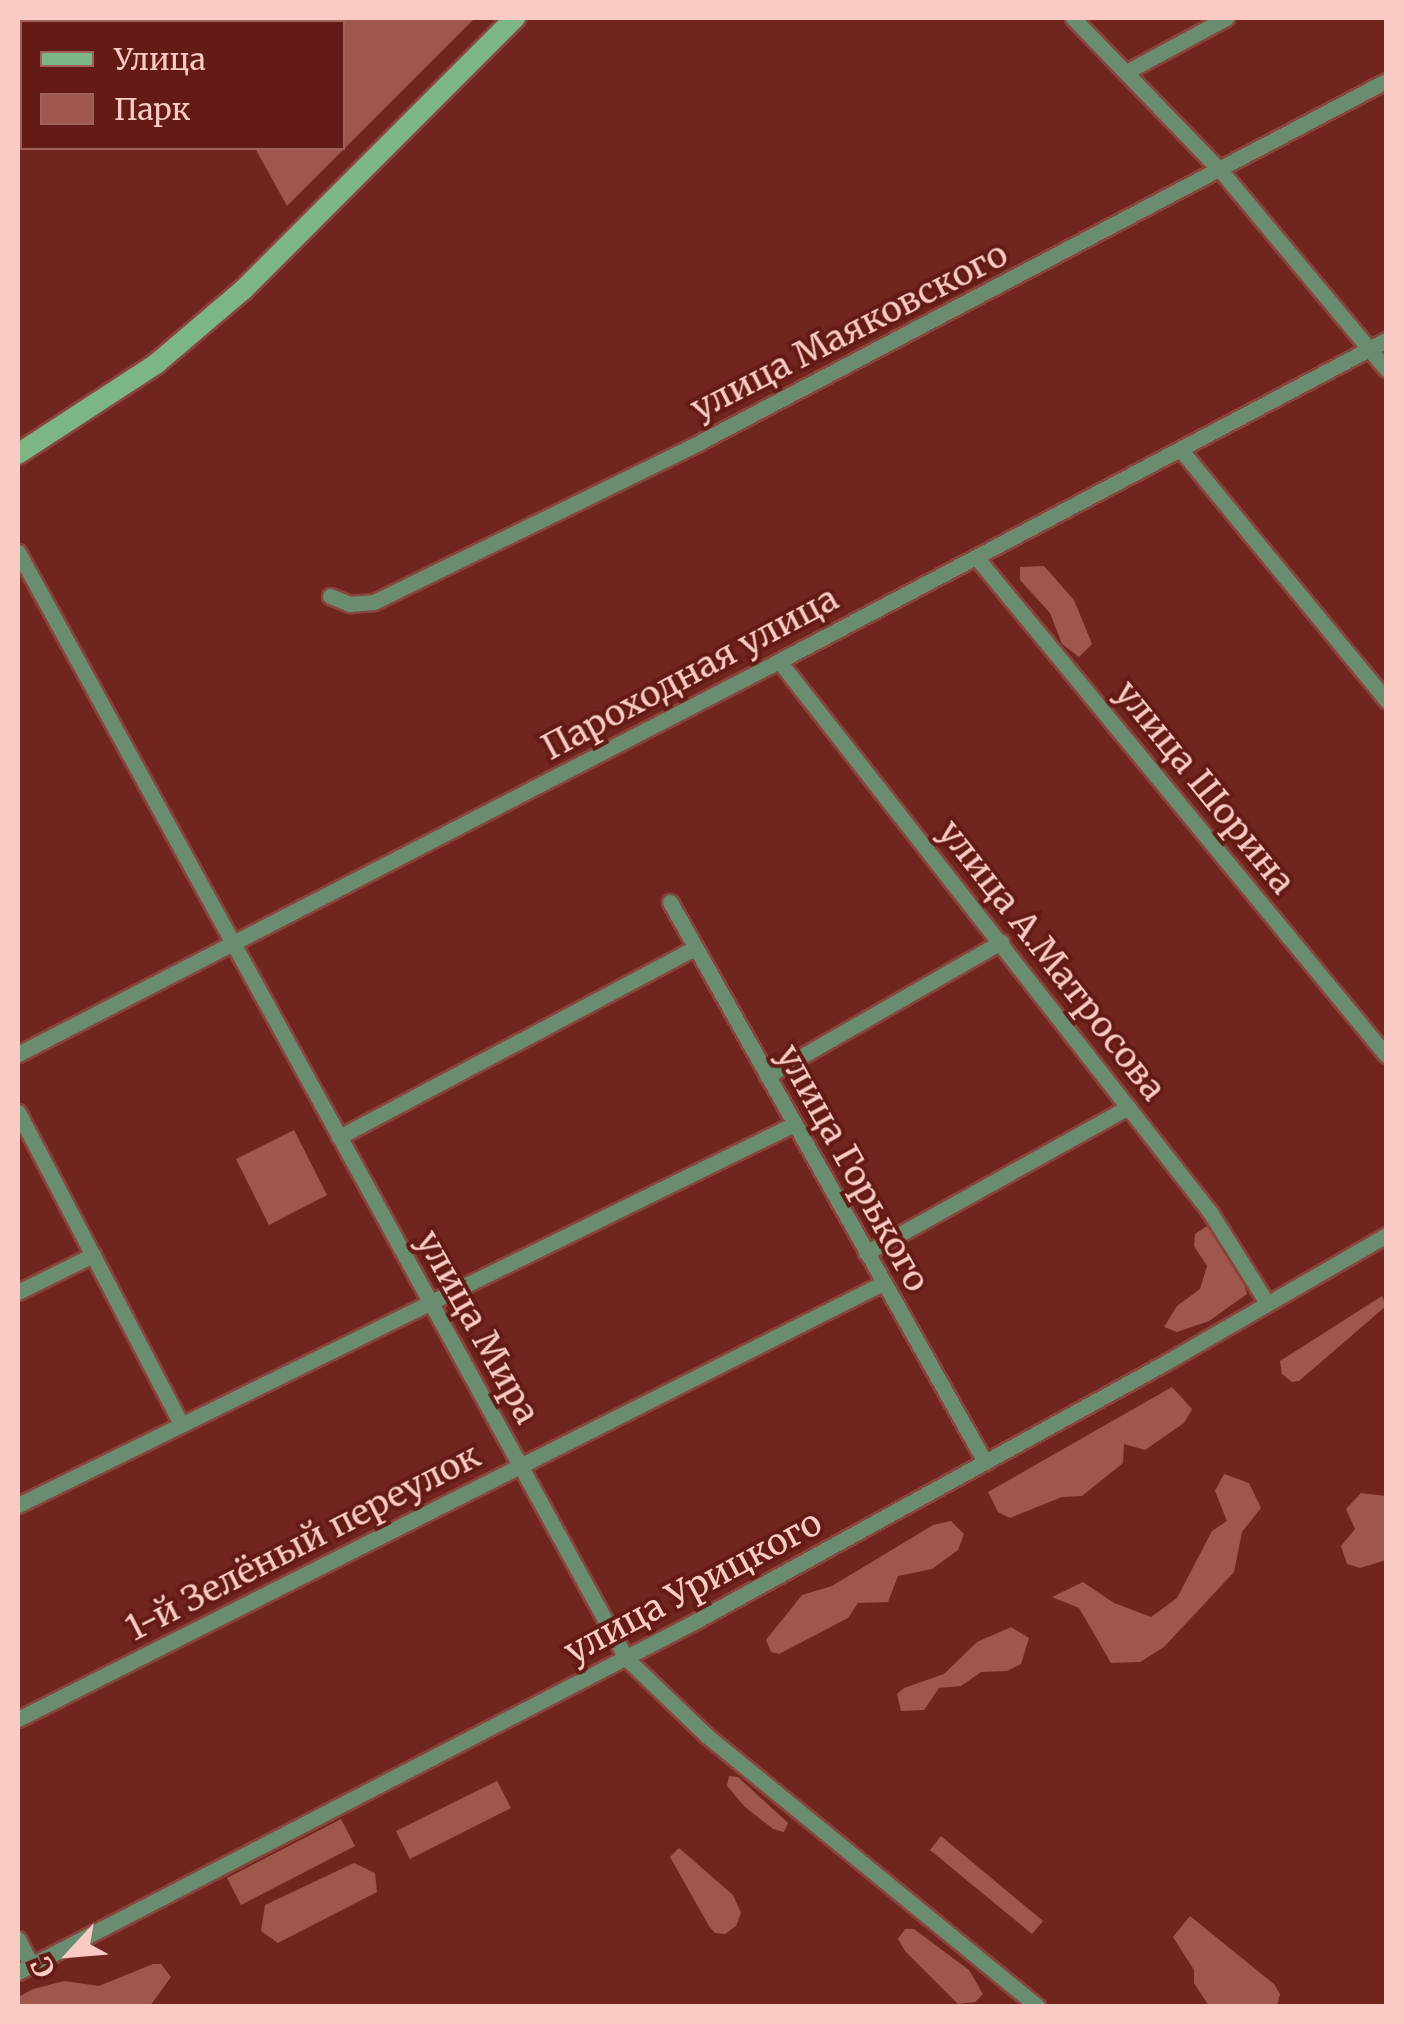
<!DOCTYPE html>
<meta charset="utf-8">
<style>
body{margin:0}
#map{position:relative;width:1404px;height:2024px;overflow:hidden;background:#70261f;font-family:Merriweather,serif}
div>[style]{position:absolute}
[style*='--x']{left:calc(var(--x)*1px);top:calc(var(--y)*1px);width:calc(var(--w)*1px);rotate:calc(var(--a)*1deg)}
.green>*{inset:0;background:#9f564d}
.roads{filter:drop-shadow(2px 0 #89443d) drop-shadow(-2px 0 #89443d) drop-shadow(0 2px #89443d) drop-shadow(0 -2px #89443d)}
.street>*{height:15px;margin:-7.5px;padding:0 7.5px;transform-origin:7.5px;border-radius:7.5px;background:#698d6e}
.secondary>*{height:20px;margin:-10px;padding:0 10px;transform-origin:10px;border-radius:10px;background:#7db685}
span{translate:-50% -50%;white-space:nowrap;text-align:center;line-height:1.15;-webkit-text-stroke:8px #641a15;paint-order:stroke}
.street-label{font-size:35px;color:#f9cbc4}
.frame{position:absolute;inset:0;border:20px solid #f9cbc4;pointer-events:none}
.legend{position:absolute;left:20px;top:20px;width:325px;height:130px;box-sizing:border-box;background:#641a15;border:2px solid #a0615b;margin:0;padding:12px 18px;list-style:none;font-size:30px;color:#f9cbc4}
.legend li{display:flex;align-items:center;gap:20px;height:50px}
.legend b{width:50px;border:2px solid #a0615b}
.north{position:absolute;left:20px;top:1904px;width:100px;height:100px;-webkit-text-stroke:8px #641a15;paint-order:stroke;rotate:244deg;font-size:28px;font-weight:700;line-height:40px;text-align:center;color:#f9cbc4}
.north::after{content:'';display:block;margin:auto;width:35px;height:45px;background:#f9cbc4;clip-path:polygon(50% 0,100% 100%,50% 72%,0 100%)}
</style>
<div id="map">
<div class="green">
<i style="clip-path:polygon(186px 18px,475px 18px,287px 206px,255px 148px,342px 148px,342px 22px,188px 22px)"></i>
<i style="clip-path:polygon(1044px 566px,1074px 600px,1092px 644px,1079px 657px,1062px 644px,1050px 613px,1020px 580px,1020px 567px)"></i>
<i style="clip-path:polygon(294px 1130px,327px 1195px,269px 1225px,236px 1159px)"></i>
<i style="clip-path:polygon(1207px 1226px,1239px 1267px,1247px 1294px,1209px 1321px,1177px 1332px,1164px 1327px,1177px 1306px,1200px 1289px,1207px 1266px,1194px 1246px,1195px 1234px)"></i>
<i style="clip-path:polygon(1382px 1296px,1386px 1306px,1299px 1381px,1292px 1382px,1282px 1374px,1280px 1361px)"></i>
<i style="clip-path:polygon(1172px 1387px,1192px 1409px,1184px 1423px,1145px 1450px,1124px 1444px,1123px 1463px,1082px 1496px,1062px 1497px,1010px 1518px,998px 1512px,988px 1492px)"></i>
<i style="clip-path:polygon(1224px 1474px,1249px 1483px,1261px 1508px,1242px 1532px,1234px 1572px,1164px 1647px,1140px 1662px,1111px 1663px,1079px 1608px,1052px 1597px,1083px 1582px,1114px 1603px,1151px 1617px,1177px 1598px,1212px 1531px,1227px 1521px,1215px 1491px)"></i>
<i style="clip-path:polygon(1361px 1493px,1386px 1496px,1386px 1560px,1360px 1568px,1347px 1564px,1341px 1546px,1355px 1529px,1346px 1509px)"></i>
<i style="clip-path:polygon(951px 1521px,964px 1534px,958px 1550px,932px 1569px,898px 1576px,888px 1602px,858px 1603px,848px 1618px,779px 1654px,771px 1652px,766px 1640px,802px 1595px,832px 1586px,933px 1525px)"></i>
<i style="clip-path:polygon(1011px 1627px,1029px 1638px,1021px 1664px,1007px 1671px,981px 1672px,961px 1686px,939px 1688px,924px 1710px,901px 1711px,897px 1694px,904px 1688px,944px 1674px,977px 1642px)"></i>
<i style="clip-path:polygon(729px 1776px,738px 1777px,788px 1823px,784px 1832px,773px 1829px,745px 1807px,727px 1786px)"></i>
<i style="clip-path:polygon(497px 1781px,511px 1808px,410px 1859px,396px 1831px)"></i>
<i style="clip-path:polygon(341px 1819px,355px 1846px,241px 1905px,227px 1878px)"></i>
<i style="clip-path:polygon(941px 1836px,1043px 1921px,1032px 1934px,930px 1850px)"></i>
<i style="clip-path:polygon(679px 1848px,733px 1895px,741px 1913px,736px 1926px,725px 1934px,715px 1933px,709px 1926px,670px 1857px)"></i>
<i style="clip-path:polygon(354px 1863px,375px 1873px,377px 1892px,278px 1943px,261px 1931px,265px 1905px)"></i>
<i style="clip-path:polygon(1190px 1916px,1274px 1984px,1280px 1994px,1277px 2006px,1209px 2006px,1194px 1983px,1194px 1970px,1173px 1937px)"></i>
<i style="clip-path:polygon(905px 1929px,914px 1929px,969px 1970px,983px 1994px,975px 2002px,958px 2004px,905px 1951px,898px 1939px)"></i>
<i style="clip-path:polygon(153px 1964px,161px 1964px,171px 1977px,150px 2006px,18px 2006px,18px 1997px,33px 1989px,64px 1981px,99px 1986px)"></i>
</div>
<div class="roads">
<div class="street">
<i style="--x:1073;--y:18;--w:213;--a:46"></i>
<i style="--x:1221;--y:171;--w:258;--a:50.2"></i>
<i style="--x:1126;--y:72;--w:114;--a:-28.4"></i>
<i style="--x:18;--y:111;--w:4;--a:-14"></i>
<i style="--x:1180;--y:449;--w:325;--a:50.6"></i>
<i style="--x:18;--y:552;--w:1262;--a:61.2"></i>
<i style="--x:626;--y:1658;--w:111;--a:43.9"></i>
<i style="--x:706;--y:1735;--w:428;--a:39.3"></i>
<i style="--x:976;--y:557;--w:645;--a:50.54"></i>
<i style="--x:330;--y:596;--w:22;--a:22"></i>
<i style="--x:350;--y:604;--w:24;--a:-5"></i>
<i style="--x:374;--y:602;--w:363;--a:-26.1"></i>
<i style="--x:700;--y:442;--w:775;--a:-27.76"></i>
<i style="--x:779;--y:661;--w:700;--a:51.97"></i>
<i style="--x:1210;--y:1212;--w:107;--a:57.9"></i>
<i style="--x:670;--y:902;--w:643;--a:60.64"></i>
<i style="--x:18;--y:1054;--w:856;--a:-27.31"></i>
<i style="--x:779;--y:661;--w:687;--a:-27.87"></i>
<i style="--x:767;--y:1076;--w:270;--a:-29.8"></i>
<i style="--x:18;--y:1112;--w:352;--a:62.4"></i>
<i style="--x:339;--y:1137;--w:403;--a:-28"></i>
<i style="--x:866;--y:1253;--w:300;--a:-29.1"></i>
<i style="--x:18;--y:1292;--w:84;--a:-26.3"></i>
<i style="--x:18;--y:1505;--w:864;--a:-26.15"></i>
<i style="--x:18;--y:1719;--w:969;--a:-26.75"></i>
<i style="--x:18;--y:1939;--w:29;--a:63"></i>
<i style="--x:18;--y:1972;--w:761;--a:-27.37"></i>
<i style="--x:694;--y:1622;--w:535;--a:-28.82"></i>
<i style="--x:1163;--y:1364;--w:258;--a:-30"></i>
</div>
<div class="secondary">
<i style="--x:18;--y:454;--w:165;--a:-33.1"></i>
<i style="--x:156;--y:364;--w:114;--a:-40.4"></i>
<i style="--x:243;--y:290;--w:385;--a:-45"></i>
</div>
</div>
<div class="street-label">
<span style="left:849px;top:331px;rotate:-27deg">улица Маяковского</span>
<span style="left:690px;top:673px;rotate:-28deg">Пароходная улица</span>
<span style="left:1205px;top:787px;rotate:51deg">улица Шорина</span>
<span style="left:1052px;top:960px;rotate:52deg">улица А.Матросова</span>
<span style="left:853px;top:1168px;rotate:61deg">улица Горького</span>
<span style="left:478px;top:1327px;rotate:61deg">улица Мира</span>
<span style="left:303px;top:1542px;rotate:-27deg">1-й Зелёный переулок</span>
<span style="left:693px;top:1587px;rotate:-28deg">улица Урицкого</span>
</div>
<div class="frame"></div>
<ul class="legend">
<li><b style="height:12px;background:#7db685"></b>Улица</li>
<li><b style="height:28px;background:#9f564d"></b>Парк</li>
</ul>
<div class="north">С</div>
</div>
